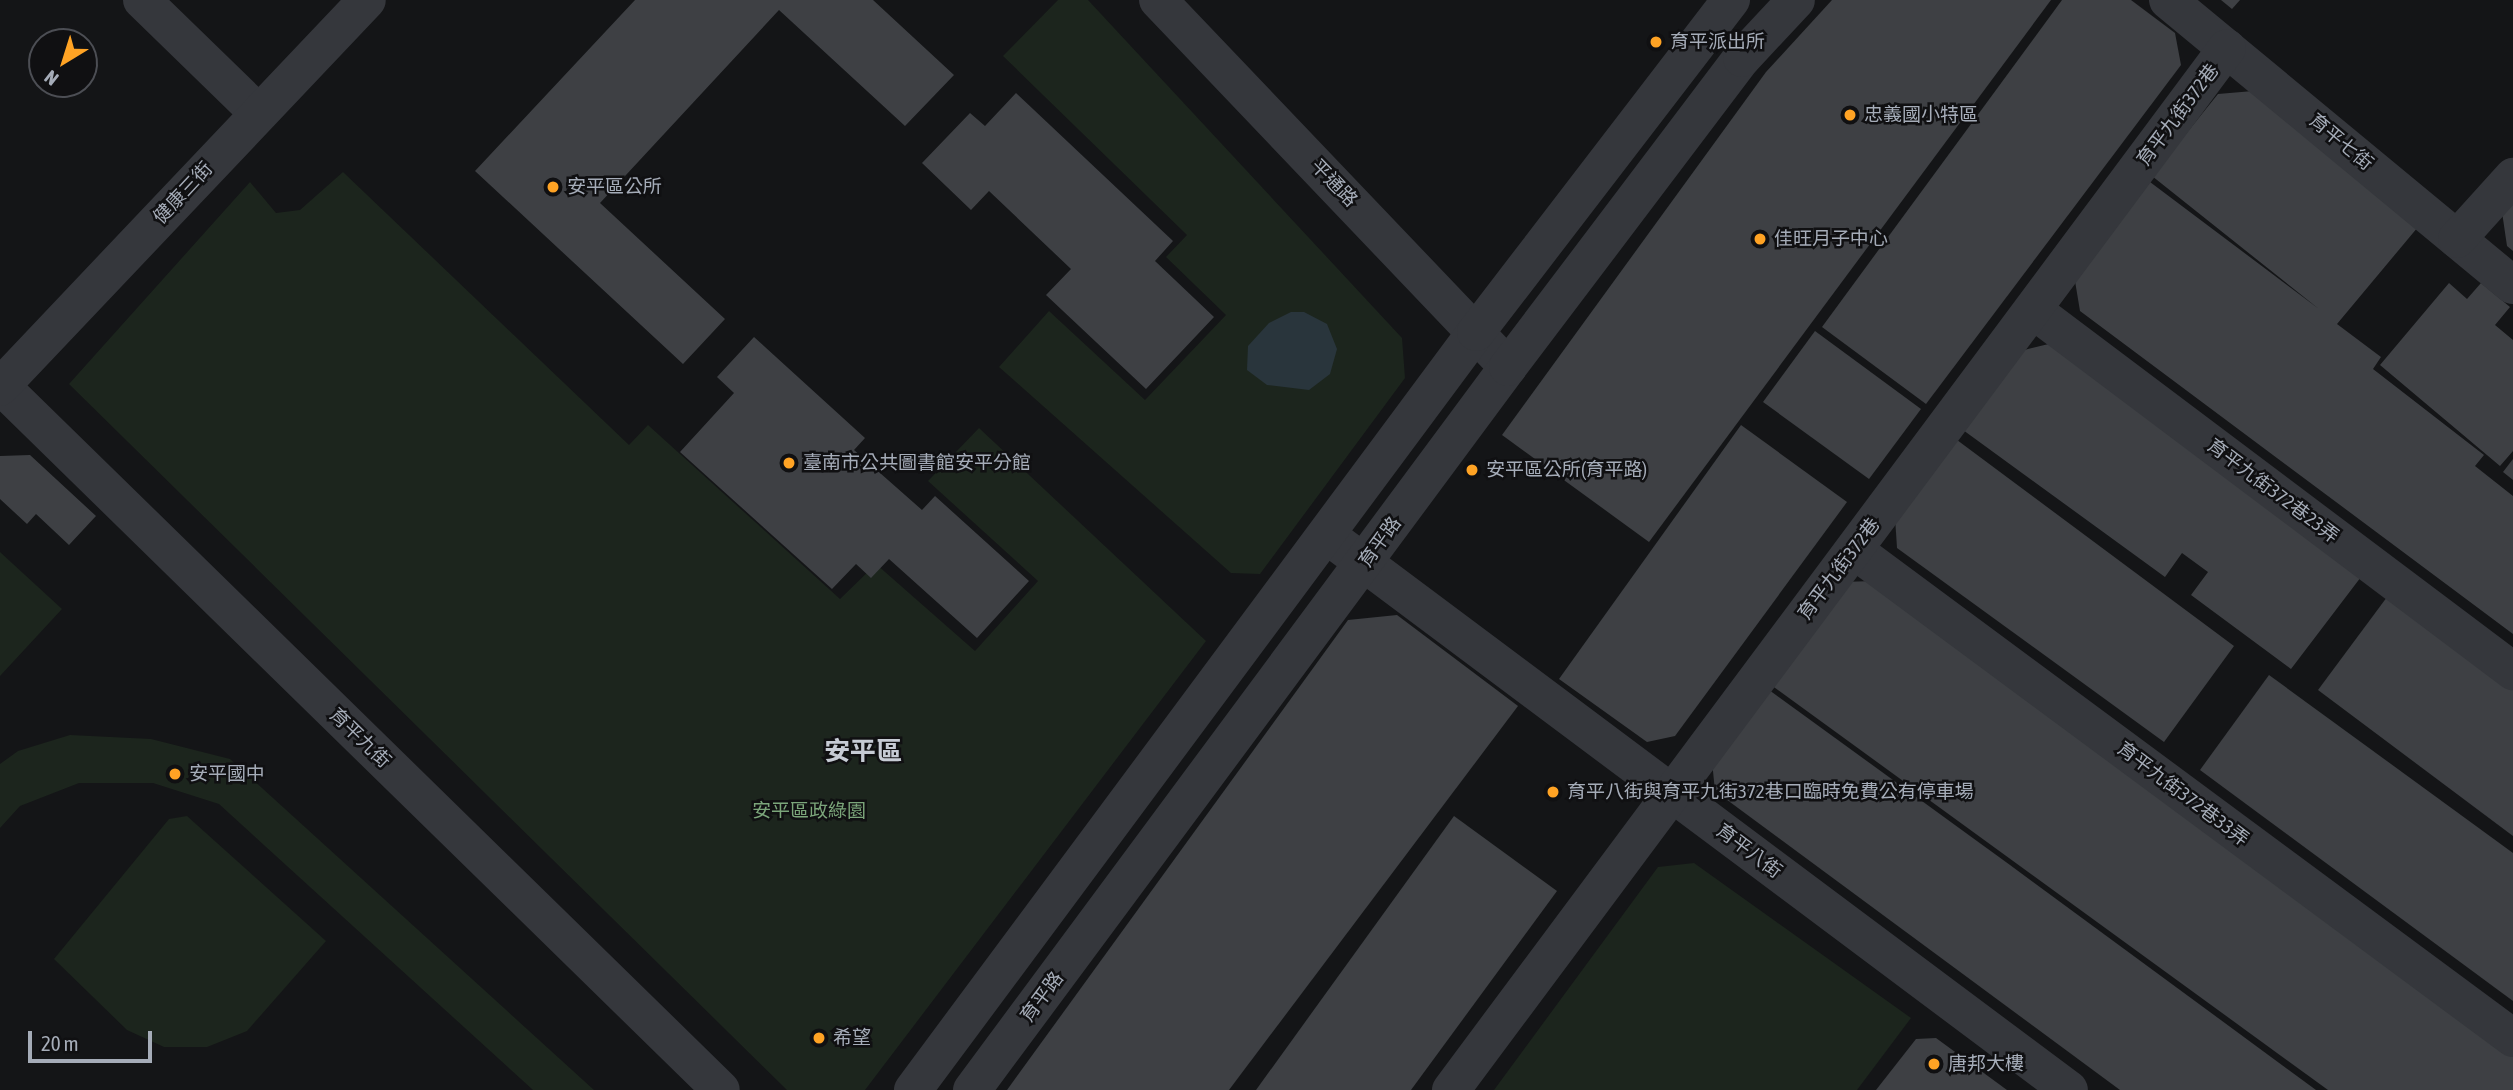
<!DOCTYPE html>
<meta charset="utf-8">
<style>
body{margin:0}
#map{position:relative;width:2513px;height:1090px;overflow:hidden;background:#141517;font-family:"Asap Condensed","Noto Sans TC",sans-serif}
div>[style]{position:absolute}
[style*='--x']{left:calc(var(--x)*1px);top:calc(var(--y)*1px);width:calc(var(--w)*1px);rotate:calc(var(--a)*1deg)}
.green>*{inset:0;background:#1c251d}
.water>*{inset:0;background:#29353c}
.building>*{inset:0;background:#3e4044}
.minor>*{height:38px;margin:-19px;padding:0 19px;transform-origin:19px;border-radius:19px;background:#35373c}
.tertiary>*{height:38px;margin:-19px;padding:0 19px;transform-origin:19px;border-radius:19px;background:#35373c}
.dots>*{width:19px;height:19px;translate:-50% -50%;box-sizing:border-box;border:4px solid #101012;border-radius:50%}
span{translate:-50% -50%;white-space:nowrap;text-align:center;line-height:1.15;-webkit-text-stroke:5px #101012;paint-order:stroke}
.poi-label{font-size:19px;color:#a5acb8}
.left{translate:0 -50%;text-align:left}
.street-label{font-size:19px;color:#a5acb8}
.park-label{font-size:19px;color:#7ba57a}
.district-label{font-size:26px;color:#c6cbd4;font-weight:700}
.north{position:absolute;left:28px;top:28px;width:70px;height:70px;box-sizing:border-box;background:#101012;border:2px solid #4c4e54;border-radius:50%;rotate:218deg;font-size:19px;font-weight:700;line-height:28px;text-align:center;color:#a5acb8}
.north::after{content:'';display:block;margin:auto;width:24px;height:32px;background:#ffa324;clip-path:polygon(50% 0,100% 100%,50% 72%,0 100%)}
.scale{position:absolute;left:28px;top:1031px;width:124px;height:32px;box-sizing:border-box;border:4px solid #a5acb8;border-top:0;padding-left:9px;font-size:21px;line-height:24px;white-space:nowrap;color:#a5acb8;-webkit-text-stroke:5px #101012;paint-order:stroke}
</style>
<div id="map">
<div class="green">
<i style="clip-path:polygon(1058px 0,1088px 0,1402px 338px,1405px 378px,1260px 574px,1231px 573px,999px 367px,1049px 311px,1145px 400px,1226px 315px,1166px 257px,1187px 235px,1003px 56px)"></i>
<i style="clip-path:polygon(343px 172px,629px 445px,648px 425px,840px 599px,876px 564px,975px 651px,1038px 581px,928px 481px,979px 428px,1206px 641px,865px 1090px,787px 1090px,69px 384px,250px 182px,276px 213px,300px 210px)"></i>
<i style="clip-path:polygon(0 552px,62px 609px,0 676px)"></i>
<i style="clip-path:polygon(70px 735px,151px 739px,230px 759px,594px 1090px,533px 1090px,219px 804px,153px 783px,79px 783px,20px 806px,0 828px,0 764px,18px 751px)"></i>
<i style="clip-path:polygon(187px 816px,326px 941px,247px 1031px,207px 1047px,164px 1047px,127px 1030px,54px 959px,169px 819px)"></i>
<i style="clip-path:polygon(1694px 863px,1911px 1018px,1857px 1090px,1494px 1090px,1658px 867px)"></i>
</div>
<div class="water">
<i style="clip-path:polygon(1291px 312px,1304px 312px,1327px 324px,1337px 349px,1330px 374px,1309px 390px,1267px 385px,1247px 370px,1248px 346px,1269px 323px)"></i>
</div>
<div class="building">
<i style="clip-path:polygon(635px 0,873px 0,954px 75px,905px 126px,779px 10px,600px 203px,725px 319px,683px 364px,475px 171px)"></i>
<i style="clip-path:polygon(1832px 0,2051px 0,1649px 542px,1502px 435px,1766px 72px)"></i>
<i style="clip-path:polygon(2062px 0,2131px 0,2175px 33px,2181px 65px,1926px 404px,1822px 327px)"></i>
<i style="clip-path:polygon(2221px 0,2240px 0,2232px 9px)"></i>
<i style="clip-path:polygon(2253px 91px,2418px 227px,2337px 324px,2381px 357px,2373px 369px,2484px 455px,2475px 466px,2513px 496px,2513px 634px,2080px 311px,2075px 281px,2150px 182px,2319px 309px,2152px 176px,2218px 94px)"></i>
<i style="clip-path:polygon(1016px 93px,1173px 241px,1155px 261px,1214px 317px,1146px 389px,1046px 295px,1071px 269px,989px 191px,971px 210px,922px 163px,970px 113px,985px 126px)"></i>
<i style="clip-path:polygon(2513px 199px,2513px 251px,2507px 246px,2502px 212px)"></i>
<i style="clip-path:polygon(2449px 283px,2467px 299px,2481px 283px,2510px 307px,2495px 325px,2513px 340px,2513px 451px,2500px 466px,2380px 365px)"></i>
<i style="clip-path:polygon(1815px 331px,1921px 409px,1869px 479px,1763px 402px)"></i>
<i style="clip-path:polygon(754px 337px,865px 438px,854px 450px,922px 510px,935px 496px,1029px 581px,977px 638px,889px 559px,871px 578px,856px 564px,832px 589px,680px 452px,734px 393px,717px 377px)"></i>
<i style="clip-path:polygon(2057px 342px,2364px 573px,2291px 669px,2191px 595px,2208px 572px,2182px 553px,2165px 577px,1963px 430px,2020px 351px)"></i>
<i style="clip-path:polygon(1741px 425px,1847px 502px,1675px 736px,1647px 742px,1559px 679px)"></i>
<i style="clip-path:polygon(1953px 437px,2234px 646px,2164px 742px,1897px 548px,1895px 517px)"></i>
<i style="clip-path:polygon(30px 455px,96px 516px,69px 545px,36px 514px,27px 524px,0 499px,0 456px)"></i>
<i style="clip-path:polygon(2513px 459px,2513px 480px,2503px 472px)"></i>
<i style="clip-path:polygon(1874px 581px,2513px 1053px,2513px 1090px,2328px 1090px,1767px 682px,1841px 582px)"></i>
<i style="clip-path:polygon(2390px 593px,2513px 685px,2513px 836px,2318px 690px)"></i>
<i style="clip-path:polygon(1397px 615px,1518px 706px,1229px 1090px,1007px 1090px,1348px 620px)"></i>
<i style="clip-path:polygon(2269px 675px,2513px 853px,2513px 1001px,2200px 770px)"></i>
<i style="clip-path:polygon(1765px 687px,2010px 865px,2316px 1090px,2120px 1090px,1715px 791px,1712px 761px)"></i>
<i style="clip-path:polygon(1454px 816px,1557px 891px,1411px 1090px,1256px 1090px)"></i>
<i style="clip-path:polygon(1936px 1038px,2007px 1090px,1876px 1090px,1916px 1039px)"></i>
</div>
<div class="minor">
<i style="--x:142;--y:0;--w:162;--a:44.2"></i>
<i style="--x:1158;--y:0;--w:507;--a:46.36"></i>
<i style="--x:2168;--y:0;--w:447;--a:39.6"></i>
<i style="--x:2457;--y:239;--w:84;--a:-47.9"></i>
<i style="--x:2033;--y:310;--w:601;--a:36.95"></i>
<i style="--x:0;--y:385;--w:1008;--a:44.36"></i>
<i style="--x:0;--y:387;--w:533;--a:-46.52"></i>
<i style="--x:1328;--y:536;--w:925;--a:36.78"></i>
<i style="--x:1854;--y:550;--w:820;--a:36.52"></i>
<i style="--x:1451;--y:1090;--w:1299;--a:-53.32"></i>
</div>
<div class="tertiary">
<i style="--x:913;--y:1090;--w:944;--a:-53.4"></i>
<i style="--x:1476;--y:332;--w:419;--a:-52.5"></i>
<i style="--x:972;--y:1090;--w:900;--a:-53.45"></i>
<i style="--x:1508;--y:367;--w:388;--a:-52.9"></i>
<i style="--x:1742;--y:58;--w:79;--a:-47"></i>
</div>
<div class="dots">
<i style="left:1656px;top:42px;background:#ffa324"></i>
<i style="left:1850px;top:115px;background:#ffa324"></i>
<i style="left:553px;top:187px;background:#ffa324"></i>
<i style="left:1760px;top:239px;background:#ffa324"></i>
<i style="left:789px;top:463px;background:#ffa324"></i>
<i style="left:1472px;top:470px;background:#ffa324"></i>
<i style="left:175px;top:774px;background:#ffa324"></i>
<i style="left:1553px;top:792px;background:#ffa324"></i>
<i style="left:819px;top:1038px;background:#ffa324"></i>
<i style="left:1934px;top:1064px;background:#ffa324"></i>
</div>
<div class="poi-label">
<span class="left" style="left:1670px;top:42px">育平派出所</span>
<span class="left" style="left:1864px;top:115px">忠義國小特區</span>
<span class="left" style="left:567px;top:187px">安平區公所</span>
<span class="left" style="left:1774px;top:239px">佳旺月子中心</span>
<span class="left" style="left:803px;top:463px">臺南市公共圖書館安平分館</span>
<span class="left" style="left:1486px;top:470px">安平區公所(育平路)</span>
<span class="left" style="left:189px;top:774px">安平國中</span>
<span class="left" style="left:1567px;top:792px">育平八街與育平九街372巷口臨時免費公有停車場</span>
<span class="left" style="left:833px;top:1038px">希望</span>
<span class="left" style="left:1948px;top:1064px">唐邦大樓</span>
</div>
<div class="street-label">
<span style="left:2178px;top:115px;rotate:-53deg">育平九街372巷</span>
<span style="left:2341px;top:142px;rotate:40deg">育平七街</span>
<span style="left:1334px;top:183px;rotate:46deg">平通路</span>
<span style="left:183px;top:193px;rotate:-47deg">健康三街</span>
<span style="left:2273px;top:491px;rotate:37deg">育平九街372巷23弄</span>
<span style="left:1380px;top:542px;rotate:-54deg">育平路</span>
<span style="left:1839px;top:569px;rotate:-53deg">育平九街372巷</span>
<span style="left:360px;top:738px;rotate:44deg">育平九街</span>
<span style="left:2183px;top:794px;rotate:37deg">育平九街372巷33弄</span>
<span style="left:1749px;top:851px;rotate:37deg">育平八街</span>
<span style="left:1042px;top:997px;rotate:-53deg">育平路</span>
</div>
<div class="park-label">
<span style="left:809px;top:811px">安平區政綠園</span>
</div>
<div class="district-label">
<span style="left:863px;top:752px">安平區</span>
</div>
<div class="north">N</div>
<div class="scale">20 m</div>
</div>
